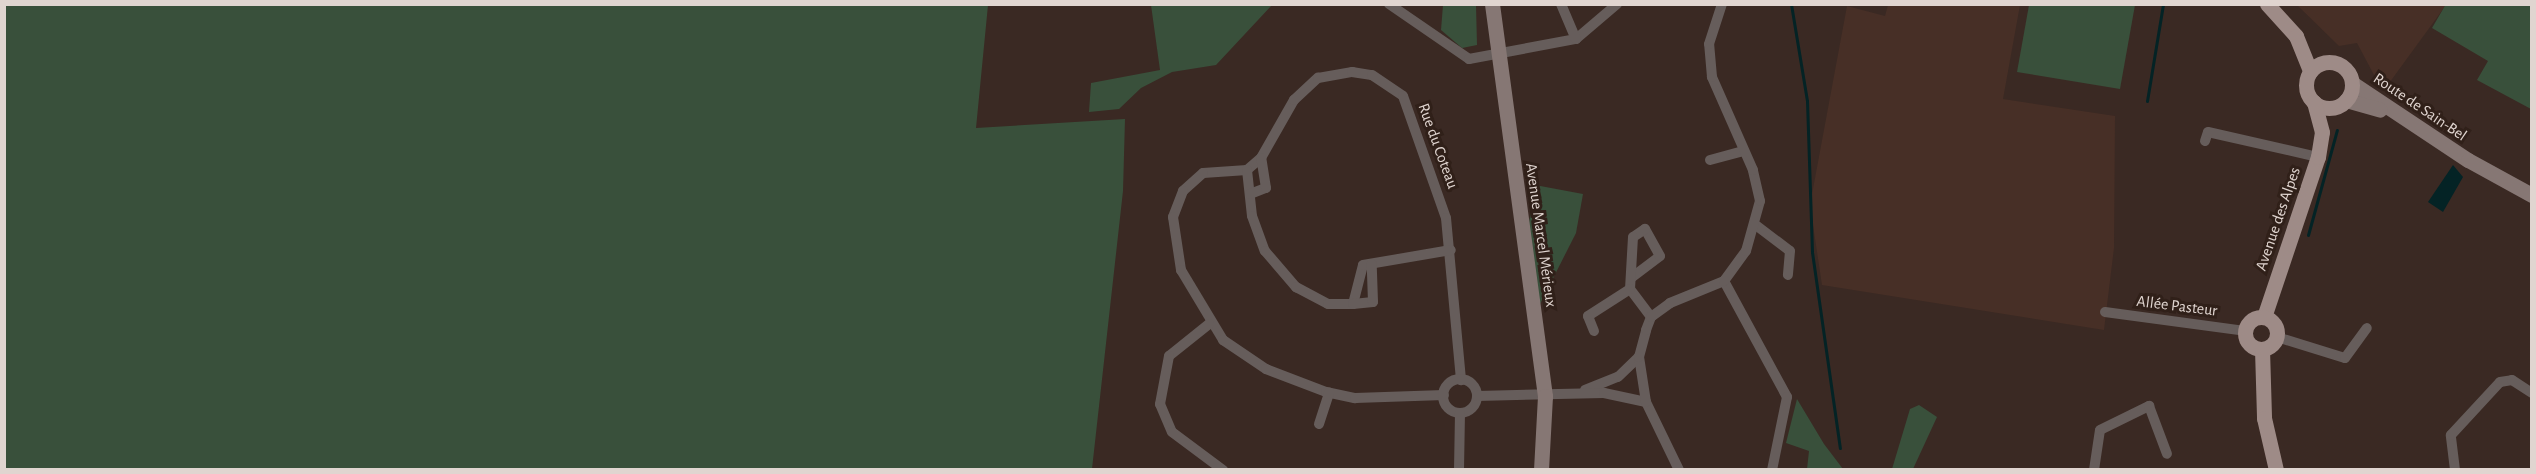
<!DOCTYPE html>
<meta charset="utf-8">
<style>
body{margin:0}
#map{position:relative;width:2536px;height:474px;overflow:hidden;background:#3a2923;font-family:"Alegreya Sans",sans-serif}
div>[style]{position:absolute}
[style*='--x']{left:calc(var(--x)*1px);top:calc(var(--y)*1px);width:calc(var(--w)*1px);rotate:calc(var(--a)*1deg)}
.built>*{inset:0;background:#472f26}
.green>*{inset:0;background:#39503b}
.water>*{inset:0;background:#042325}
.stream>*{height:3px;margin:-1.5px;padding:0 1.5px;transform-origin:1.5px;border-radius:1.5px;background:#042325}
.street>*{height:10px;margin:-5px;padding:0 5px;transform-origin:5px;border-radius:5px;background:#665d5b}
.street>.ring{margin:-5px;padding:0;box-sizing:content-box;background:none;border:10px solid #665d5b;border-radius:50%}
.secondary>*{height:15px;margin:-7.5px;padding:0 7.5px;transform-origin:7.5px;border-radius:7.5px;background:#867774}
.primary>*{height:15px;margin:-7.5px;padding:0 7.5px;transform-origin:7.5px;border-radius:7.5px;background:#9e8b87}
.primary>.ring{margin:-7.5px;padding:0;box-sizing:content-box;background:none;border:15px solid #9e8b87;border-radius:50%}
span{translate:-50% -50%;white-space:nowrap;text-align:center;line-height:1.15;-webkit-text-stroke:6px #302019;paint-order:stroke}
.street-label{font-size:16px;color:#e0d5d0}
.frame{position:absolute;inset:0;border:6px solid #e0d5d0;pointer-events:none}
</style>
<div id="map">
<div class="built">
<i style="clip-path:polygon(1888px 5px,2020px 5px,2003px 99px,2115px 116px,2114px 248px,2104px 330px,1822px 285px,1810px 205px,1847px 6px,1885px 16px)"></i>
<i style="clip-path:polygon(2297px 5px,2446px 5px,2387px 86px,2374px 75px,2357px 43px,2339px 46px)"></i>
</div>
<div class="green">
<i style="clip-path:polygon(2446px 4px,2531px 5px,2531px 109px,2477px 80px,2488px 61px,2432px 28px)"></i>
<i style="clip-path:polygon(4px 5px,988px 5px,976px 128px,1125px 119px,1123px 191px,1092px 469px,5px 469px)"></i>
<i style="clip-path:polygon(1151px 5px,1272px 5px,1216px 65px,1172px 72px,1141px 88px,1119px 109px,1089px 112px,1091px 83px,1160px 70px)"></i>
<i style="clip-path:polygon(1443px 5px,1476px 5px,1477px 45px,1462px 48px,1441px 30px)"></i>
<i style="clip-path:polygon(2029px 5px,2135px 5px,2120px 89px,2017px 72px)"></i>
<i style="clip-path:polygon(1535px 185px,1583px 194px,1576px 233px,1539px 306px,1529px 223px)"></i>
<i style="clip-path:polygon(1797px 399px,1824px 444px,1843px 469px,1807px 469px,1809px 451px,1786px 443px)"></i>
<i style="clip-path:polygon(1919px 405px,1937px 417px,1913px 469px,1892px 469px,1910px 409px)"></i>
</div>
<div class="water">
<i style="clip-path:polygon(2453px 165px,2463px 177px,2443px 212px,2428px 202px)"></i>
</div>
<div class="stream">
<i style="--x:1791;--y:4;--w:98;--a:80.6"></i>
<i style="--x:1807;--y:101;--w:151;--a:88.1"></i>
<i style="--x:1812;--y:252;--w:198;--a:81.9"></i>
<i style="--x:2147;--y:101;--w:98;--a:-80.6"></i>
<i style="--x:2308;--y:235;--w:109;--a:-74.6"></i>
</div>
<div class="street">
<i style="--x:1389;--y:4;--w:97;--a:34.5"></i>
<i style="--x:1469;--y:59;--w:109;--a:-10.6"></i>
<i style="--x:1576;--y:39;--w:54;--a:-40.5"></i>
<i style="--x:1561;--y:4;--w:38;--a:67"></i>
<i style="--x:2205;--y:141;--w:9;--a:-72"></i>
<i style="--x:2208;--y:132;--w:113;--a:12.8"></i>
<i style="--x:1710;--y:160;--w:35;--a:-15"></i>
<i style="--x:1247;--y:170;--w:18;--a:-41"></i>
<i style="--x:1261;--y:158;--w:67;--a:-60.4"></i>
<i style="--x:1294;--y:100;--w:33;--a:-43"></i>
<i style="--x:1318;--y:78;--w:35;--a:-10"></i>
<i style="--x:1352;--y:72;--w:20;--a:9"></i>
<i style="--x:1372;--y:75;--w:37;--a:34"></i>
<i style="--x:1403;--y:96;--w:129;--a:70.6"></i>
<i style="--x:1446;--y:218;--w:163;--a:84.7"></i>
<i style="--x:1247;--y:170;--w:44;--a:176.1"></i>
<i style="--x:1203;--y:173;--w:27;--a:138"></i>
<i style="--x:1183;--y:191;--w:28;--a:111"></i>
<i style="--x:1173;--y:217;--w:54;--a:81.4"></i>
<i style="--x:1181;--y:270;--w:82;--a:59"></i>
<i style="--x:1223;--y:340;--w:52;--a:34"></i>
<i style="--x:1266;--y:369;--w:64;--a:21"></i>
<i style="--x:1326;--y:392;--w:30;--a:12"></i>
<i style="--x:1355;--y:398;--w:89;--a:-1.9"></i>
<i style="--x:1247;--y:170;--w:46;--a:83.8"></i>
<i style="--x:1252;--y:216;--w:37;--a:70"></i>
<i style="--x:1265;--y:251;--w:48;--a:49.3"></i>
<i style="--x:1296;--y:287;--w:36;--a:28"></i>
<i style="--x:1328;--y:304;--w:25;--a:0"></i>
<i style="--x:1353;--y:304;--w:40;--a:-75.6"></i>
<i style="--x:1363;--y:265;--w:89;--a:-9.7"></i>
<i style="--x:1250;--y:194;--w:17;--a:-21"></i>
<i style="--x:1266;--y:188;--w:30;--a:-99"></i>
<i style="--x:1757;--y:226;--w:41;--a:37.1"></i>
<i style="--x:1790;--y:251;--w:24;--a:95"></i>
<i style="--x:1631;--y:278;--w:36;--a:-37"></i>
<i style="--x:1660;--y:256;--w:31;--a:-119"></i>
<i style="--x:1645;--y:229;--w:14;--a:146"></i>
<i style="--x:1633;--y:237;--w:52;--a:93.3"></i>
<i style="--x:1630;--y:289;--w:35;--a:53"></i>
<i style="--x:1724;--y:281;--w:132;--a:61.5"></i>
<i style="--x:1787;--y:397;--w:75;--a:101.6"></i>
<i style="--x:1353;--y:304;--w:20;--a:-6"></i>
<i style="--x:1373;--y:302;--w:38;--a:-92"></i>
<i style="--x:2105;--y:312;--w:141;--a:7.7"></i>
<i style="--x:1209;--y:324;--w:51;--a:141.3"></i>
<i style="--x:1169;--y:356;--w:49;--a:100.6"></i>
<i style="--x:1160;--y:404;--w:30;--a:67"></i>
<i style="--x:1172;--y:432;--w:64;--a:36.7"></i>
<i style="--x:1594;--y:331;--w:16;--a:-112"></i>
<i style="--x:1588;--y:316;--w:50;--a:-32.7"></i>
<i style="--x:2277;--y:337;--w:71;--a:17.2"></i>
<i style="--x:2345;--y:358;--w:37;--a:-54"></i>
<i class="ring" style="left:1443px;top:379px;width:24px;height:24px"></i>
<i style="--x:1585;--y:390;--w:35;--a:-22"></i>
<i style="--x:1618;--y:377;--w:29;--a:-44"></i>
<i style="--x:1477;--y:396;--w:127;--a:-1.4"></i>
<i style="--x:1604;--y:393;--w:43;--a:12.1"></i>
<i style="--x:1319;--y:424;--w:33;--a:-72"></i>
<i style="--x:1459;--y:470;--w:57;--a:-89"></i>
<i style="--x:1679;--y:470;--w:76;--a:-115.9"></i>
<i style="--x:1646;--y:402;--w:46;--a:-98.8"></i>
<i style="--x:1639;--y:357;--w:28;--a:-75"></i>
<i style="--x:1646;--y:330;--w:14;--a:-69"></i>
<i style="--x:1651;--y:317;--w:24;--a:-36"></i>
<i style="--x:1670;--y:303;--w:58;--a:-22.2"></i>
<i style="--x:1724;--y:281;--w:37;--a:-54"></i>
<i style="--x:1746;--y:251;--w:52;--a:-74.4"></i>
<i style="--x:1760;--y:201;--w:32;--a:-103"></i>
<i style="--x:1753;--y:170;--w:102;--a:-113.8"></i>
<i style="--x:1712;--y:77;--w:33;--a:-95"></i>
<i style="--x:1709;--y:44;--w:42;--a:-72"></i>
<i style="--x:2094;--y:470;--w:40;--a:-81.5"></i>
<i style="--x:2100;--y:430;--w:55;--a:-26.1"></i>
<i style="--x:2149;--y:406;--w:51;--a:69.4"></i>
<i style="--x:2455;--y:470;--w:35;--a:-97"></i>
<i style="--x:2451;--y:435;--w:72;--a:-47.2"></i>
<i style="--x:2500;--y:382;--w:12;--a:-9"></i>
<i style="--x:2512;--y:380;--w:24;--a:33"></i>
</div>
<div class="secondary">
<i style="--x:1492;--y:4;--w:396;--a:82.3"></i>
<i style="--x:1545;--y:396;--w:74;--a:93.1"></i>
<i style="--x:2352;--y:83;--w:139;--a:33.6"></i>
<i style="--x:2468;--y:160;--w:73;--a:28.7"></i>
<i style="--x:2346;--y:100;--w:35;--a:16"></i>
</div>
<div class="primary">
<i style="--x:2267;--y:4;--w:43;--a:47.8"></i>
<i style="--x:2296;--y:36;--w:38;--a:68"></i>
<i class="ring" style="left:2306px;top:62px;width:31px;height:31px"></i>
<i style="--x:2264;--y:317;--w:169;--a:-71.4"></i>
<i style="--x:2318;--y:157;--w:25;--a:-81"></i>
<i style="--x:2322;--y:132;--w:31;--a:-105"></i>
<i class="ring" style="left:2245px;top:317px;width:17px;height:17px"></i>
<i style="--x:2262;--y:349;--w:69;--a:88.3"></i>
<i style="--x:2264;--y:418;--w:53;--a:77"></i>
</div>
<div class="street-label">
<span style="left:2420px;top:107px;rotate:34deg">Route de Sain-Bel</span>
<span style="left:1438px;top:146px;rotate:70deg">Rue du Coteau</span>
<span style="left:2278px;top:219px;rotate:-71deg">Avenue des Alpes</span>
<span style="left:1541px;top:235px;rotate:82deg">Avenue Marcel Mérieux</span>
<span style="left:2177px;top:306px;rotate:7deg">Allée Pasteur</span>
</div>
<div class="frame"></div>
</div>
